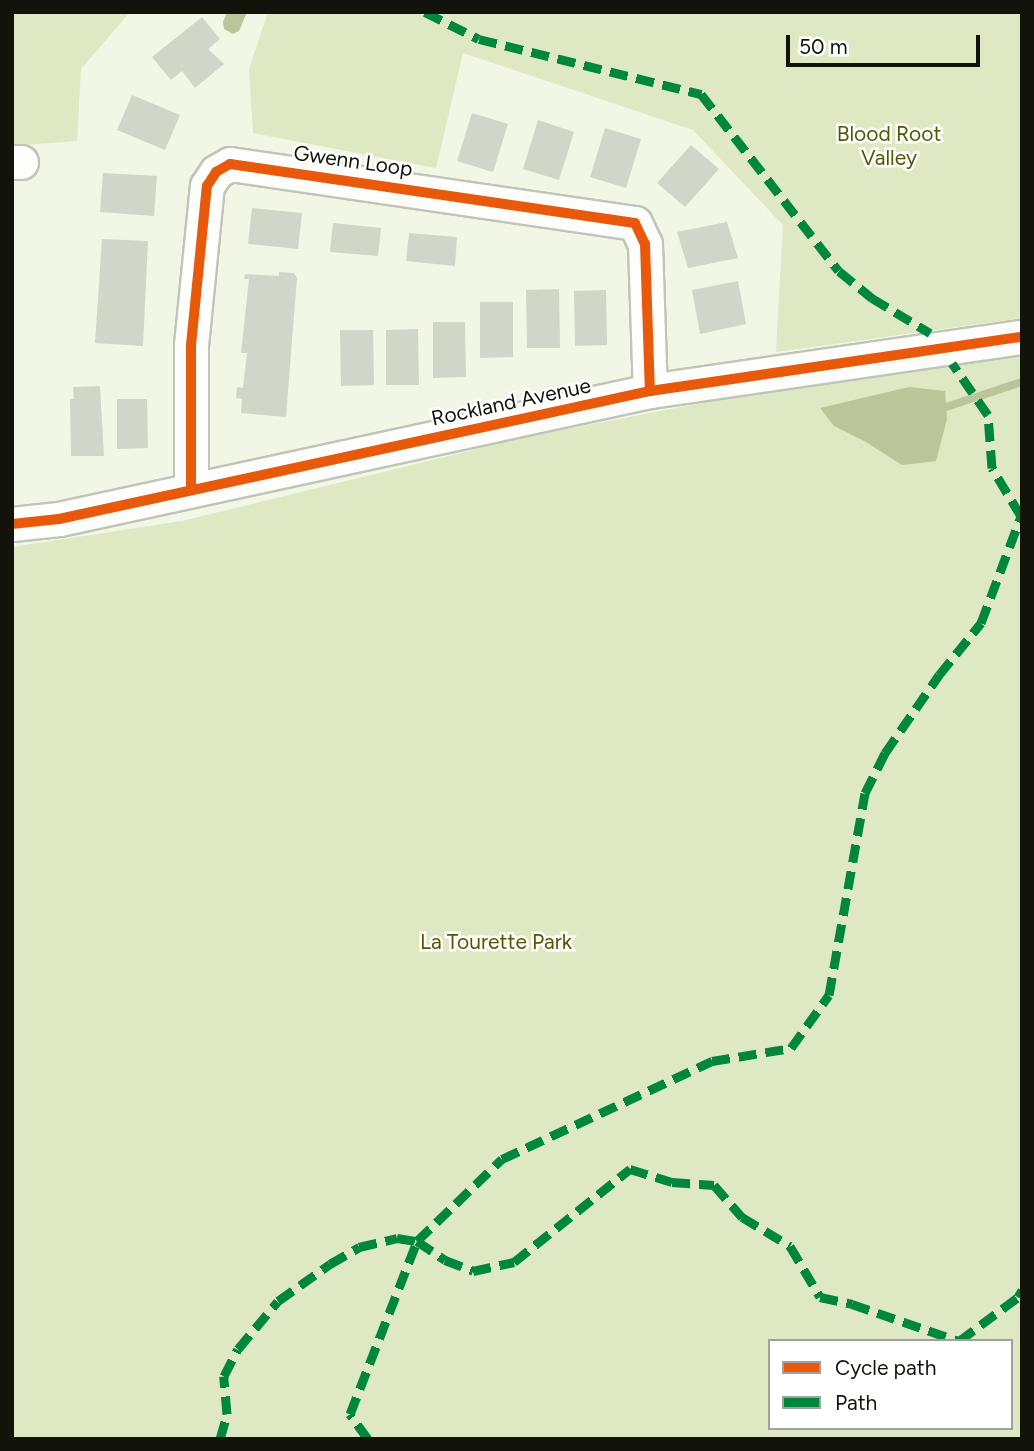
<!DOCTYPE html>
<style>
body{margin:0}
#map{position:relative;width:1034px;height:1451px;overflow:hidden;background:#f1f6e5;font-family:Figtree,sans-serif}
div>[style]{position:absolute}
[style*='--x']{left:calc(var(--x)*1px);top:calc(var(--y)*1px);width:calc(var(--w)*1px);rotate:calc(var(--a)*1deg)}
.green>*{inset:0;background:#dee8c3}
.water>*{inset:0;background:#bac59a}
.stream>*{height:8px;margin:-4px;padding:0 4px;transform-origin:4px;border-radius:4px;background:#bac59a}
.building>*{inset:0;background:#d2d6c9}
.roads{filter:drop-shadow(2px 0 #c1c4b7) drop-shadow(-2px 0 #c1c4b7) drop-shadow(0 2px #c1c4b7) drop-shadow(0 -2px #c1c4b7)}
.minor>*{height:33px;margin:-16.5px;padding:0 16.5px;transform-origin:16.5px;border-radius:16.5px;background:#fdfefb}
.quiet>*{height:9px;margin-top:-4.5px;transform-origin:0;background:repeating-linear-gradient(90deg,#00873e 0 18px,transparent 0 27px)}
.cycleway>*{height:10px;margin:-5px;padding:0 5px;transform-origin:5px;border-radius:5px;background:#e8590c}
span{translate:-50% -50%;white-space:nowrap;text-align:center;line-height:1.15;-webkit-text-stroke:5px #fff;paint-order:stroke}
.park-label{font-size:21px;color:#4c5a00}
.street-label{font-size:21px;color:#12140b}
.frame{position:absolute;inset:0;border:14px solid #12140b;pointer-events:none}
.legend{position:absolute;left:768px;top:1339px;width:245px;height:91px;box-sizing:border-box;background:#fff;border:2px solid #a0a19d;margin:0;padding:9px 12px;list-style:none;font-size:21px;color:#12140b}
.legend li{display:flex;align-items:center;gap:14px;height:35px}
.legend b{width:35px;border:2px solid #a0a19d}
.scale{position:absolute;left:786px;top:35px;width:194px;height:32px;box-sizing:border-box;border:4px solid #12140b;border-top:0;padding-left:9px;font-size:21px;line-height:24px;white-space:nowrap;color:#12140b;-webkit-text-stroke:5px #fff;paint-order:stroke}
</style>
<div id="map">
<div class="green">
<i style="clip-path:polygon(12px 12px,130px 12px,81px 69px,77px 141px,12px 146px)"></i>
<i style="clip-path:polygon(268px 12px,1022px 12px,1022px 318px,776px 352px,783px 225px,693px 130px,463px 53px,436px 168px,253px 133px,249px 69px)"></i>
<i style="clip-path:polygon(evenodd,1022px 352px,1022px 1439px,12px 1439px,12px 547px,182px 521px,526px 437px,815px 381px,1022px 352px,770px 1341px,1011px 1341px,1011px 1428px,770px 1428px,770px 1341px)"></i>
</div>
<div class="water">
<i style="clip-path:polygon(227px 12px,247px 12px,239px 31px,233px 34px,224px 29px,223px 22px)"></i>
<i style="clip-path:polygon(909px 387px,945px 391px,947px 419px,936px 461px,902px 465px,866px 442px,834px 426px,820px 408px)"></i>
</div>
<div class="stream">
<i style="--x:946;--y:407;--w:80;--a:-18.2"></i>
</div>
<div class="building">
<i style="clip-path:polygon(202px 17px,220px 39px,208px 49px,224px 64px,195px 88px,182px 71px,171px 80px,152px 57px)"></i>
<i style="clip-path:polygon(132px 95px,180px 115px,165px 150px,117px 130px)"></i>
<i style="clip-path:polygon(472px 113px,508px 124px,493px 172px,457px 161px)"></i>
<i style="clip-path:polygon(538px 120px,574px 132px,559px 180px,523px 169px)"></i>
<i style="clip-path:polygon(605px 128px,641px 139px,626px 188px,590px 177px)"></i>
<i style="clip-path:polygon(691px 145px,719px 169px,685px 207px,657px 183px)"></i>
<i style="clip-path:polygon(103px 173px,157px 176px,154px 216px,100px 212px)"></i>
<i style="clip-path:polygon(252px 208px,302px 213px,298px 249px,248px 244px)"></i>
<i style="clip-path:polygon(727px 222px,738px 258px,688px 268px,677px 232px)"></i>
<i style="clip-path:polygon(333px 223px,381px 228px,378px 256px,330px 252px)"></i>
<i style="clip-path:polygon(409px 233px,457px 237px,455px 266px,406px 261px)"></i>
<i style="clip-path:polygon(102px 239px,148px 241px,143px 346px,95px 343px)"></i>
<i style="clip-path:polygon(279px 272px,294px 273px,297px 278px,286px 417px,241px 413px,242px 399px,236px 398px,237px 387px,243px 388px,247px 353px,241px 353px,249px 279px,244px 279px,245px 274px,279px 276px)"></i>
<i style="clip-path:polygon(738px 281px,746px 324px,700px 334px,692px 290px)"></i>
<i style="clip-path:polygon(559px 289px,560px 348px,527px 348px,526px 290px)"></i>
<i style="clip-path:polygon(606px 290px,607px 345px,575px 346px,574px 291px)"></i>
<i style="clip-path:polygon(480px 302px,513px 302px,513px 357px,480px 358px)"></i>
<i style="clip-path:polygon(433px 322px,465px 322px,466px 377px,433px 378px)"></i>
<i style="clip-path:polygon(418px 329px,419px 385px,386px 385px,386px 330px)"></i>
<i style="clip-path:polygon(340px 330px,373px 330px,374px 385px,341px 386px)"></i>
<i style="clip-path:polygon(100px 386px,104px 456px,71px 456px,70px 399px,74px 399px,73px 387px)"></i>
<i style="clip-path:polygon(117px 399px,147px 399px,148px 448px,117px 449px)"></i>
</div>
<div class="roads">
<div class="minor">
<i style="--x:12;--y:162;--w:9;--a:0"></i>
<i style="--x:191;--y:490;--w:145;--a:-90"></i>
<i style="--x:191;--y:345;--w:160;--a:-84.3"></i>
<i style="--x:207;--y:186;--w:17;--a:-57"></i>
<i style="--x:216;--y:172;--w:16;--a:-30"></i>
<i style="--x:230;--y:164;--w:409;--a:8.3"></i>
<i style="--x:635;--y:223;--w:23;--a:65"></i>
<i style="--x:645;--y:244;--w:147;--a:88.1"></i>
<i style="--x:12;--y:524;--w:47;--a:-6.1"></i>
<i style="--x:59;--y:519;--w:605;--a:-12.22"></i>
<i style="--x:650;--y:391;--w:376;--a:-8.3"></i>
</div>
</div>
<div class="quiet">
<i style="--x:425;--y:12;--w:60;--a:26.6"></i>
<i style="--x:479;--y:39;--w:229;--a:13.9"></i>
<i style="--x:701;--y:94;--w:224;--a:52.1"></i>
<i style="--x:839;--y:271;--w:43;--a:39.3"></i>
<i style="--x:872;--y:298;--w:68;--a:31.1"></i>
<i style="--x:220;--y:1439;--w:26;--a:-74"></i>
<i style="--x:227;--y:1414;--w:38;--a:-95"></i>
<i style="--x:224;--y:1376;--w:30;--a:-63"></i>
<i style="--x:238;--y:1349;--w:62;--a:-50.2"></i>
<i style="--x:278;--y:1301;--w:64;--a:-35.4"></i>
<i style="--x:330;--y:1264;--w:34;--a:-30"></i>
<i style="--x:359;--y:1247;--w:39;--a:-13"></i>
<i style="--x:397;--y:1238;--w:20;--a:9"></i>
<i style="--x:417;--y:1241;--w:34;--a:34"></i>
<i style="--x:445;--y:1260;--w:30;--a:21"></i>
<i style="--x:473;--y:1271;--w:42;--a:-12.4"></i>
<i style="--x:514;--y:1262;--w:149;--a:-38.7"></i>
<i style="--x:630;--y:1169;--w:44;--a:17.2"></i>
<i style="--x:672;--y:1182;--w:42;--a:4.1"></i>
<i style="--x:714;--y:1185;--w:43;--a:48.8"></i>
<i style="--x:742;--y:1217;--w:56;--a:31.1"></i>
<i style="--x:790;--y:1246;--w:59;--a:59.5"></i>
<i style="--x:820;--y:1297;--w:33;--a:12"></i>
<i style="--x:852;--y:1304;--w:113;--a:19.1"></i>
<i style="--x:959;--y:1341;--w:74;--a:-36.7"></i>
<i style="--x:1018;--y:1297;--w:8;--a:-60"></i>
<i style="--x:368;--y:1439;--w:31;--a:-126"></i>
<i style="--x:350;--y:1414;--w:186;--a:-68.8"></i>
<i style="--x:417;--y:1241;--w:118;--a:-44"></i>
<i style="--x:502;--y:1159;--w:232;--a:-25"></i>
<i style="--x:712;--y:1061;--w:80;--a:-9.3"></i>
<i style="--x:791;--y:1048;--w:65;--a:-54.4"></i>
<i style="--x:829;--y:995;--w:205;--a:-79.9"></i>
<i style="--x:865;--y:793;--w:45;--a:-63.4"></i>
<i style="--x:885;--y:753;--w:95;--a:-55.3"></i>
<i style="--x:939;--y:675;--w:67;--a:-51.1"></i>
<i style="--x:981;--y:623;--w:114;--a:-69.5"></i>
<i style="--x:1021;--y:516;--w:56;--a:-121.1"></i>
<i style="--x:992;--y:468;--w:53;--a:-94.3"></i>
<i style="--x:988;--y:415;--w:63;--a:-124.7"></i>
</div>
<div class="cycleway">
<i style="--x:191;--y:490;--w:145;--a:-90"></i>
<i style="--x:191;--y:345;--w:160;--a:-84.3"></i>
<i style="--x:207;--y:186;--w:17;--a:-57"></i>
<i style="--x:216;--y:172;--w:16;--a:-30"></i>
<i style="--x:230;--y:164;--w:409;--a:8.3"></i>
<i style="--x:635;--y:223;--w:23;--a:65"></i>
<i style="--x:645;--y:244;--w:147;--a:88.1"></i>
<i style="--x:12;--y:524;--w:47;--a:-6.1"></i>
<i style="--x:59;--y:519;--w:605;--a:-12.22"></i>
<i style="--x:650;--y:391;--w:376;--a:-8.3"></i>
</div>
<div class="park-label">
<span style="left:889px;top:146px">Blood Root<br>Valley</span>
<span style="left:496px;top:942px">La Tourette Park</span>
</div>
<div class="street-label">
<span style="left:353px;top:161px;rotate:8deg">Gwenn Loop</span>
<span style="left:511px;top:402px;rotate:-12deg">Rockland Avenue</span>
</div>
<div class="frame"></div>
<ul class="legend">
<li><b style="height:9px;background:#e8590c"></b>Cycle path</li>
<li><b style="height:9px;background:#00873e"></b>Path</li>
</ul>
<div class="scale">50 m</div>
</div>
